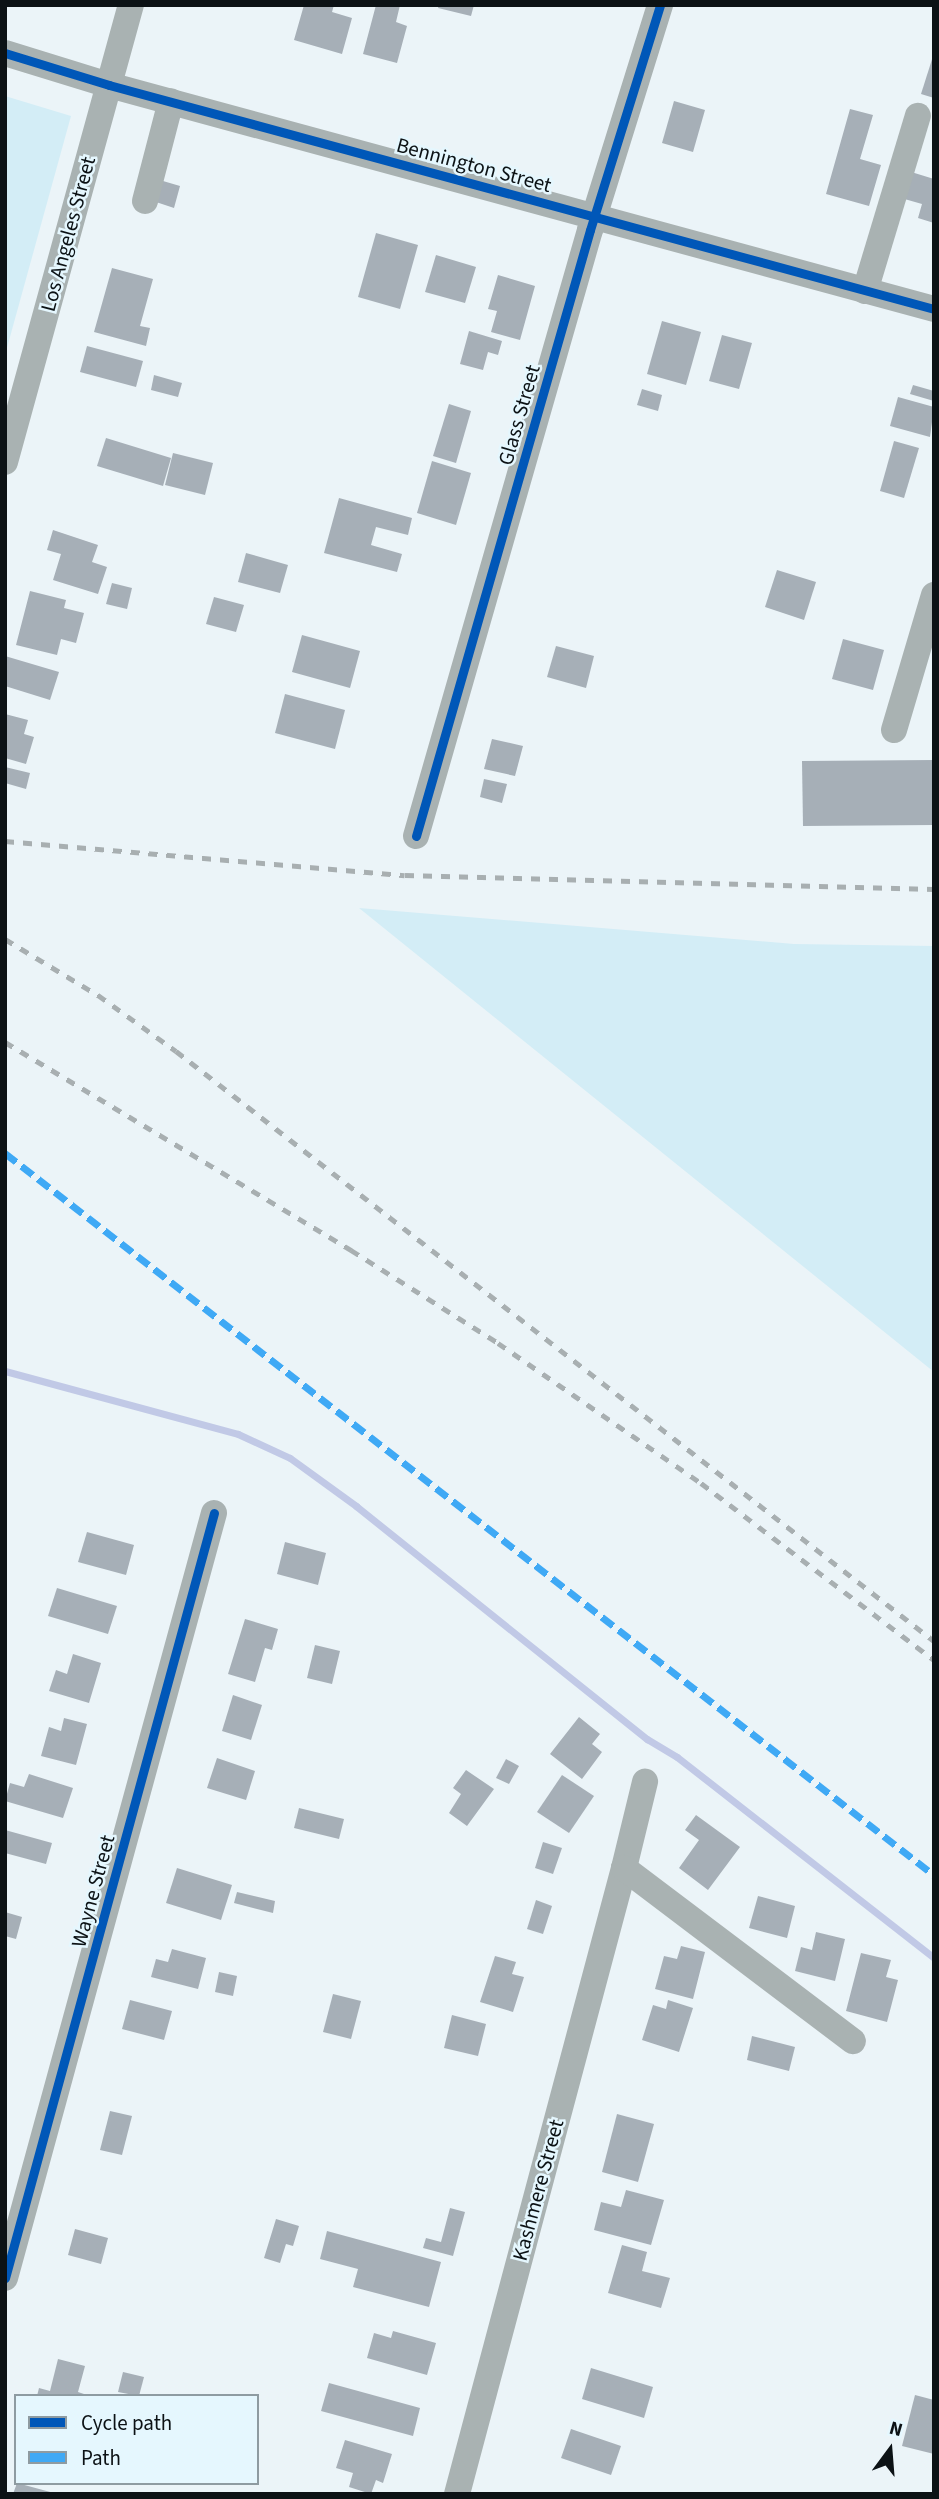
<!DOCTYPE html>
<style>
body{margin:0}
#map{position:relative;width:939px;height:2499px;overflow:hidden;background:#ebf4f8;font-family:"Source Sans 3",sans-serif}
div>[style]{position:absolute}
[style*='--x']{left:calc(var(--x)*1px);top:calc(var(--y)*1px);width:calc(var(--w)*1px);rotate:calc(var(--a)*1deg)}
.green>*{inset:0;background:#d3edf6}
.stream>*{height:7px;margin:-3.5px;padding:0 3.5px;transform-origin:3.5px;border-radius:3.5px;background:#c1c9e6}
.building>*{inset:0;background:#a6afb7}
.minor>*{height:26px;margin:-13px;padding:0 13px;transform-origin:13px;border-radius:13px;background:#a9b2b2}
.rail>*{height:5px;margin-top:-2.5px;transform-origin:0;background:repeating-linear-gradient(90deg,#a8afb1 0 9px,transparent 0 18px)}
.quiet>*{height:7px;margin-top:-3.5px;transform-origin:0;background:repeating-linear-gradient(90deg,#3fa9f5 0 14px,transparent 0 21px)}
.cycleway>*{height:9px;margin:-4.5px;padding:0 4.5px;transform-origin:4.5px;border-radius:4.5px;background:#0057b8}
span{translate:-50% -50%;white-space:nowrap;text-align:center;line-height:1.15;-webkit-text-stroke:5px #e5f7fe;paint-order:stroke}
.street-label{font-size:21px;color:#0c1215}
.frame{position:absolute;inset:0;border:7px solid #0c1215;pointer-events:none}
.legend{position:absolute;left:14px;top:2394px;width:245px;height:91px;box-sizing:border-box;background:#e5f7fe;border:2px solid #8e9ba1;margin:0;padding:9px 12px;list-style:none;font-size:21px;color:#0c1215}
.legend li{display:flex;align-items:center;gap:14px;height:35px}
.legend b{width:35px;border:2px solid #8e9ba1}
.north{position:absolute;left:855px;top:2415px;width:70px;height:70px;-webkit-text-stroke:5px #e5f7fe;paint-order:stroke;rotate:16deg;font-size:19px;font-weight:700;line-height:28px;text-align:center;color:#0c1215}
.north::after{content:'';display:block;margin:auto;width:24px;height:32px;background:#0c1215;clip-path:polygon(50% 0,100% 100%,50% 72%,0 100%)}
</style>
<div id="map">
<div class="green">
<i style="clip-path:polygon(5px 96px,71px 116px,5px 355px)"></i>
<i style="clip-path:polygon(359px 908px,794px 944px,934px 946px,934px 1372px)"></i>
</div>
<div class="stream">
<i style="--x:5;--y:1371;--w:241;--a:15.1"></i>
<i style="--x:238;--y:1434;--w:57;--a:24.8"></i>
<i style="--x:290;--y:1458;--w:82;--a:36"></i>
<i style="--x:356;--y:1506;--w:373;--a:38.7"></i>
<i style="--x:647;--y:1739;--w:35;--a:31"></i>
<i style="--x:677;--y:1757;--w:326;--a:38"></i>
</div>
<div class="building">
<i style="clip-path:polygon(304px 5px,334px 5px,332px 12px,352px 18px,342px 54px,294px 40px)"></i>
<i style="clip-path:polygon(376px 5px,400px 5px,396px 22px,407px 26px,397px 63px,363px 54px)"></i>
<i style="clip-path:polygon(439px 5px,474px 5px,471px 16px,438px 8px)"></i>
<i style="clip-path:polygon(934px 53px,934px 98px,921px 94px)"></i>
<i style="clip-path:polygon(674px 101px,705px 110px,693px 152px,662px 143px)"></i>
<i style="clip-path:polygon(850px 109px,873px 115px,860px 159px,881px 165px,869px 206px,826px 194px)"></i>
<i style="clip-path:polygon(908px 171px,934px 179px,934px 223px,918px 218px,922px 204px,901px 198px)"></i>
<i style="clip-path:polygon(163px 181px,180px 186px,174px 208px,156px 202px)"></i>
<i style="clip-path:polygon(376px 233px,418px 245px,400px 309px,358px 297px)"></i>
<i style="clip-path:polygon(436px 255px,476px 267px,465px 303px,425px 292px)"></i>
<i style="clip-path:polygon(112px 268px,153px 279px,140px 326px,150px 328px,146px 346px,94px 332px)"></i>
<i style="clip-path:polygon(498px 275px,535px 286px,520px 340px,491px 332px,497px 311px,488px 309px)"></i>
<i style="clip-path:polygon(662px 321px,701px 332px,686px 385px,647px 374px)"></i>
<i style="clip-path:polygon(469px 331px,502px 341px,498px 355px,488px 352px,483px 370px,460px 364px)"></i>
<i style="clip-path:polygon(722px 335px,752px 343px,739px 389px,709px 381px)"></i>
<i style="clip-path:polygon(87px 346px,143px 361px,136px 387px,80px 372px)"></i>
<i style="clip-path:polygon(154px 375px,182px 383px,178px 397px,151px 390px)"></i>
<i style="clip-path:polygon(913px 385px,934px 391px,934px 401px,910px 394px)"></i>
<i style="clip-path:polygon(642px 389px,662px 395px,658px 411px,637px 405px)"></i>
<i style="clip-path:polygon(898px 397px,934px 407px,930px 437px,890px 426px)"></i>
<i style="clip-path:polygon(449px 404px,471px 411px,456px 463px,433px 456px)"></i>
<i style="clip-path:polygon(106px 438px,171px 458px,163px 486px,97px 466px)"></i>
<i style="clip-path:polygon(894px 441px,919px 448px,904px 498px,880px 491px)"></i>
<i style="clip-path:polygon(173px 453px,213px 463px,205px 495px,165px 485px)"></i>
<i style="clip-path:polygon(432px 461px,471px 473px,456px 525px,417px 513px)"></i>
<i style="clip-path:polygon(339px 498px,412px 518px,408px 535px,376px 527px,371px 545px,402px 554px,397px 572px,324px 553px)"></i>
<i style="clip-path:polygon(53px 530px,98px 545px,92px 562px,107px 567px,98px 594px,53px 580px,61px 554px,47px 550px)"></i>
<i style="clip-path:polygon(246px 553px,288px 565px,280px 593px,238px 582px)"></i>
<i style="clip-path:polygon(777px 570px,816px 582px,804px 620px,765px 607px)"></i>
<i style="clip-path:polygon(112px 583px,132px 588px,127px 609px,106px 604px)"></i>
<i style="clip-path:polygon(30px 591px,66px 600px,64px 608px,84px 613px,76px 643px,61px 639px,57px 655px,16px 645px)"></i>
<i style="clip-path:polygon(214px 597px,244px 605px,236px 632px,206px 624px)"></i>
<i style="clip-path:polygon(302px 635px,360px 651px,350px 688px,292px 672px)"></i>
<i style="clip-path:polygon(843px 639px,884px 650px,873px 690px,832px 679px)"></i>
<i style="clip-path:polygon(556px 646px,594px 656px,586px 688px,547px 677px)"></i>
<i style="clip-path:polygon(5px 656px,59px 672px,50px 700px,5px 686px)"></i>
<i style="clip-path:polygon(285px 694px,345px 710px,335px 749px,275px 733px)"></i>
<i style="clip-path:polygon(5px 714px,28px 720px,24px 734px,34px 737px,26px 764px,5px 758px)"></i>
<i style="clip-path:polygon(492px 739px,523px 746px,515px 776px,484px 769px)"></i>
<i style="clip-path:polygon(934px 760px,934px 825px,803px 826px,802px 761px)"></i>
<i style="clip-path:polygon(5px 767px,30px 773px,26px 789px,5px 783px)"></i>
<i style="clip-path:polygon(484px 779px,507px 784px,502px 803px,480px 797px)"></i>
<i style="clip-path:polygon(87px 1532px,134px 1545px,126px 1575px,78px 1562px)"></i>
<i style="clip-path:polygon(285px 1542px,326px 1553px,318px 1585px,277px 1574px)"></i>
<i style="clip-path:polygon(57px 1588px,117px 1606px,108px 1634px,48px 1616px)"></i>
<i style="clip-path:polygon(245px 1619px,278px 1629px,272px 1650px,265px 1648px,255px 1682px,228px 1674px)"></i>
<i style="clip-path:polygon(315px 1645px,340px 1651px,332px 1684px,307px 1678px)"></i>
<i style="clip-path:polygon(73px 1654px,101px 1663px,89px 1703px,49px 1691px,56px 1670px,67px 1674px)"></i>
<i style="clip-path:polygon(233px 1695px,262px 1705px,251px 1740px,222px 1731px)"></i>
<i style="clip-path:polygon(579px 1717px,600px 1734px,592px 1744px,602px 1752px,582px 1779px,550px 1754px)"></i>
<i style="clip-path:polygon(64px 1718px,87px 1724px,76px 1765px,41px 1756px,49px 1727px,61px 1731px)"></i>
<i style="clip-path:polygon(217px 1758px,255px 1771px,246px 1800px,207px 1788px)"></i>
<i style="clip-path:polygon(506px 1759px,519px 1766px,509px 1784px,496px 1778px)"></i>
<i style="clip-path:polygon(466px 1770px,494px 1789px,467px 1826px,449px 1813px,461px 1794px,453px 1788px)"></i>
<i style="clip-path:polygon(29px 1774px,73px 1788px,63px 1818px,5px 1801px,10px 1783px,24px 1787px)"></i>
<i style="clip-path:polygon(562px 1775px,594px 1796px,569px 1833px,537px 1812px)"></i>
<i style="clip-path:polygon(299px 1808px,344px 1819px,339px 1839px,294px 1828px)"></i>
<i style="clip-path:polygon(696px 1815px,740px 1847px,708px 1890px,679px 1868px,699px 1840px,685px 1830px)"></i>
<i style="clip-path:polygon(5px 1830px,52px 1843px,46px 1864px,5px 1853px)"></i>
<i style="clip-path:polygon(543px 1842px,562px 1848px,553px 1874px,535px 1868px)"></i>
<i style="clip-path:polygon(177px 1868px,232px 1885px,221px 1920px,166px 1903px)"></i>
<i style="clip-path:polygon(237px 1892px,275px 1901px,273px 1913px,234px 1903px)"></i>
<i style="clip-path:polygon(758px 1896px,795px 1906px,787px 1938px,749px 1928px)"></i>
<i style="clip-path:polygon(536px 1900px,552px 1906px,543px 1934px,527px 1929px)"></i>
<i style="clip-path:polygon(5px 1912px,22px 1917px,16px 1939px,5px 1936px)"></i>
<i style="clip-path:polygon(816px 1932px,845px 1939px,835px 1981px,795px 1971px,801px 1947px,812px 1950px)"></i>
<i style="clip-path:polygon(681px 1946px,705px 1952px,693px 1999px,655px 1989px,664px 1956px,677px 1959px)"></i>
<i style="clip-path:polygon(172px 1949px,206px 1958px,198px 1989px,151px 1977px,156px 1959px,168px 1962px)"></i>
<i style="clip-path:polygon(861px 1953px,891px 1960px,886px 1977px,898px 1980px,887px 2022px,846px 2011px)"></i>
<i style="clip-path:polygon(495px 1956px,516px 1962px,512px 1974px,524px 1977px,513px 2012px,480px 2002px)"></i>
<i style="clip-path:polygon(219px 1972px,237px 1976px,233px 1996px,215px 1992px)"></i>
<i style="clip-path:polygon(333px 1994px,361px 2001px,351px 2039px,323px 2032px)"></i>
<i style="clip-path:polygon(130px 2000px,172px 2011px,164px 2040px,122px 2029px)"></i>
<i style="clip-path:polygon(668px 2000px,693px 2008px,679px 2052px,642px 2040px,653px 2005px,666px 2009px)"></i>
<i style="clip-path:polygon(452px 2015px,486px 2024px,478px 2056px,444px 2048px)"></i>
<i style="clip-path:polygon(752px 2036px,795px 2047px,789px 2071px,747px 2060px)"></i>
<i style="clip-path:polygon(110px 2111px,132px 2116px,122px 2155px,100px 2150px)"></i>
<i style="clip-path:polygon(617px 2114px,654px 2124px,638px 2182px,602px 2172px)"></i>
<i style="clip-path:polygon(626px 2190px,664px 2200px,651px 2245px,594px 2230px,601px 2202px,621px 2207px)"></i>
<i style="clip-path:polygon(450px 2208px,465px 2212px,453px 2256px,423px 2248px,426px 2238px,441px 2242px)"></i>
<i style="clip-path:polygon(276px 2219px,299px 2226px,293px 2246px,286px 2244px,280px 2263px,264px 2258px)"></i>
<i style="clip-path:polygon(75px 2229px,108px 2238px,101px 2264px,68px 2255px)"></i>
<i style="clip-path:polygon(327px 2231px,441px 2262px,429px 2307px,353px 2287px,358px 2269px,320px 2259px)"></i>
<i style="clip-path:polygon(622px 2245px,647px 2252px,642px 2271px,670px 2278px,661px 2308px,608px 2293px)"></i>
<i style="clip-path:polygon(393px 2331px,436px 2343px,427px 2375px,367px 2358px,374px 2333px,391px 2338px)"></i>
<i style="clip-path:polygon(58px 2359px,85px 2366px,78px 2392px,90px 2396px,37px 2396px,39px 2388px,50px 2391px)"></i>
<i style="clip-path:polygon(591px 2368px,653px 2387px,644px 2418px,582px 2399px)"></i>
<i style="clip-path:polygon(123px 2372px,144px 2377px,139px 2396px,118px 2392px)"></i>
<i style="clip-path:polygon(329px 2383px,420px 2408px,413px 2436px,321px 2411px)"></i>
<i style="clip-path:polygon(915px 2395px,934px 2400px,934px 2454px,902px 2446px)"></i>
<i style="clip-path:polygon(571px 2429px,621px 2446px,611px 2475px,561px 2458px)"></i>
<i style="clip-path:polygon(345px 2440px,392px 2454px,383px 2483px,376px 2480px,371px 2494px,349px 2487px,353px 2473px,336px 2468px)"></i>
<i style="clip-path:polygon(17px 2483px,54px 2493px,54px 2494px,13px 2494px)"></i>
</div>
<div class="minor">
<i style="--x:5;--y:53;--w:109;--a:17.1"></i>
<i style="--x:109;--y:85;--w:855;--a:15.19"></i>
<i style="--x:145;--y:201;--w:103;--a:-75.4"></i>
<i style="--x:865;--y:291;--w:183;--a:-73.2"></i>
<i style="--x:5;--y:462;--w:474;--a:-74.6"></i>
<i style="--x:894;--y:730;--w:141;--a:-73.5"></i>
<i style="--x:416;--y:836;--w:630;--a:-73.98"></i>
<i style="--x:590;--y:230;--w:236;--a:-72.7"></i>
<i style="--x:624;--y:1868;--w:89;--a:-76.3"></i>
<i style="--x:5;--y:2278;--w:793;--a:-74.72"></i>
<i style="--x:457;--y:2494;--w:648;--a:-75.06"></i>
<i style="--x:624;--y:1868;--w:287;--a:37.1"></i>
</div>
<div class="rail">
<i style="--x:5;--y:841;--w:401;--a:4.9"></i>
<i style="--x:405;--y:875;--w:529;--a:1.52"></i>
<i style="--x:5;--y:939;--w:109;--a:31.1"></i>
<i style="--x:98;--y:995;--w:96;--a:35.7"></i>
<i style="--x:176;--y:1051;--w:961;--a:37.9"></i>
<i style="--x:5;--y:1042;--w:404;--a:31"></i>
<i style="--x:351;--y:1250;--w:174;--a:32.3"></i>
<i style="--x:498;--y:1343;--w:247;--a:34.6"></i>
<i style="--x:701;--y:1483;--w:293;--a:37.2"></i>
</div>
<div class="quiet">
<i style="--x:5;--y:1153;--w:1177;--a:37.85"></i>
</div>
<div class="cycleway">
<i style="--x:5;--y:53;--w:109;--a:17.1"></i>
<i style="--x:109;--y:85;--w:855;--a:15.19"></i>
<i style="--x:416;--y:836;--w:630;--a:-73.98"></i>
<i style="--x:590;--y:230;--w:236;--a:-72.7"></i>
<i style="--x:5;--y:2278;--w:793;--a:-74.72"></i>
</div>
<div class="street-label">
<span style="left:474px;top:165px;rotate:15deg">Bennington Street</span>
<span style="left:68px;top:234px;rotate:-75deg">Los Angeles Street</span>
<span style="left:519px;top:415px;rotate:-74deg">Glass Street</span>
<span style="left:93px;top:1891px;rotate:-75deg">Wayne Street</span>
<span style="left:538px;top:2190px;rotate:-75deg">Kashmere Street</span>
</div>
<div class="frame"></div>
<ul class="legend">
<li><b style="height:9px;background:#0057b8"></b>Cycle path</li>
<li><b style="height:9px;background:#3fa9f5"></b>Path</li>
</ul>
<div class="north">N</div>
</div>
